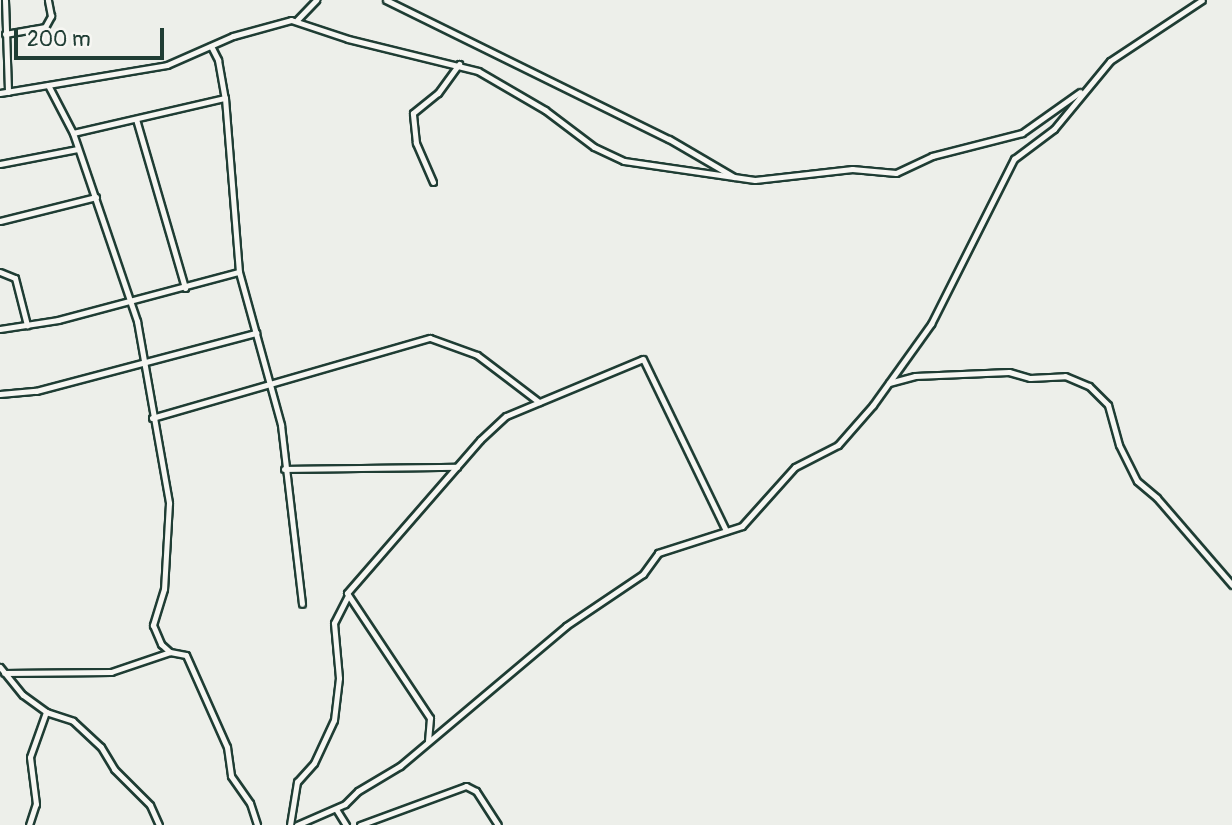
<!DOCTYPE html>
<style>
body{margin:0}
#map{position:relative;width:1232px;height:825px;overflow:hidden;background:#edefea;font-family:Pangolin,sans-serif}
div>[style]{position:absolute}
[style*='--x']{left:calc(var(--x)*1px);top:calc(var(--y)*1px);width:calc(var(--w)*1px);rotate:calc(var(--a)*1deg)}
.roads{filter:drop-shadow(2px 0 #1f3d34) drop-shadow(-2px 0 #1f3d34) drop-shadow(0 2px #1f3d34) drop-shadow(0 -2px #1f3d34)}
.street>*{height:5px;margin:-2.5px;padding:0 2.5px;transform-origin:2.5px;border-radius:2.5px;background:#f6f6f2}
span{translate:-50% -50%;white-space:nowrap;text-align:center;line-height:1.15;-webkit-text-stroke:5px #f6f6f2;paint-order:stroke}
.scale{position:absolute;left:14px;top:28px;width:150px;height:32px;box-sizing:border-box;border:4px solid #1f3d34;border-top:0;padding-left:9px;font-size:21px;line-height:24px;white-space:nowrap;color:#1f3d34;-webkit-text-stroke:5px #f6f6f2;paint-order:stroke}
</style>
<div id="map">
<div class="roads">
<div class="street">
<i style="--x:5;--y:0;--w:92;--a:88.1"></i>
<i style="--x:386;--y:0;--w:315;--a:26.2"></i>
<i style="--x:669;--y:139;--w:75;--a:30.3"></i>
<i style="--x:297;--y:20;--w:28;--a:-46"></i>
<i style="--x:5;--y:34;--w:41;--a:-9.9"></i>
<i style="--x:45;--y:27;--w:13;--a:-61"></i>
<i style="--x:51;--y:16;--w:16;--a:-101"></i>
<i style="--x:211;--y:46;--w:16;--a:63"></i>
<i style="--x:218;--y:60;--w:39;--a:80"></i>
<i style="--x:225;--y:98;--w:175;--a:85.4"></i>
<i style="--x:239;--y:272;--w:159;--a:74.6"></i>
<i style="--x:281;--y:425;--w:180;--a:83.3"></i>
<i style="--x:48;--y:85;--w:54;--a:62.5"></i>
<i style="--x:73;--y:133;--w:199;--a:71.2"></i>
<i style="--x:137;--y:321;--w:185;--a:80"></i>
<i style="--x:169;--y:503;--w:86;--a:93.3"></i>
<i style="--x:164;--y:589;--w:38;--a:107"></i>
<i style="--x:153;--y:625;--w:21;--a:67"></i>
<i style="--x:161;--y:644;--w:12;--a:42"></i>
<i style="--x:0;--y:93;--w:169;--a:-9.5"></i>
<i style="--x:167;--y:65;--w:72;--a:-23.7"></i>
<i style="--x:233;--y:36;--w:60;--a:-15.4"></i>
<i style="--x:291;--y:20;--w:60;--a:18.4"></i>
<i style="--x:348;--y:39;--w:134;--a:13.8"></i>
<i style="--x:478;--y:71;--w:78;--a:30.2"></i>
<i style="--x:545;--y:110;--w:61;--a:37.1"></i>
<i style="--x:594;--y:147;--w:33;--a:25"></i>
<i style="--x:624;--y:161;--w:132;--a:8.3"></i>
<i style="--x:755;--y:180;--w:98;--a:-6.5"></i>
<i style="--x:852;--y:169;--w:44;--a:5.2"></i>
<i style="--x:896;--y:173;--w:40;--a:-25"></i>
<i style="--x:932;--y:156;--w:93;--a:-14.3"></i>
<i style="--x:1022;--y:133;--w:71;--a:-35.3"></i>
<i style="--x:136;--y:119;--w:176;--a:73.8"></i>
<i style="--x:73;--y:133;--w:156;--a:-13"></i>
<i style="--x:0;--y:164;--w:79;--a:-10.9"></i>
<i style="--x:433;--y:182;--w:43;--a:-113.6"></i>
<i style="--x:416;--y:143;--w:30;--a:-96"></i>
<i style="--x:413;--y:113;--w:32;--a:-39"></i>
<i style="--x:438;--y:93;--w:36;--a:-54"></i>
<i style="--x:0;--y:221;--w:99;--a:-14"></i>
<i style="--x:0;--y:272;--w:16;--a:22"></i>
<i style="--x:15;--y:278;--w:49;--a:75.7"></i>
<i style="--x:0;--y:329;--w:59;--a:-8.8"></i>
<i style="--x:58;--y:320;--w:187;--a:-14.9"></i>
<i style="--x:889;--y:383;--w:27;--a:-15"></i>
<i style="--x:915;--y:376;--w:94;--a:-2.4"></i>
<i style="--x:1009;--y:372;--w:22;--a:16"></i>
<i style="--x:1030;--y:378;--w:35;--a:-3"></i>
<i style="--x:1065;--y:376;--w:26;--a:23"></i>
<i style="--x:1089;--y:386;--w:27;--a:45"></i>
<i style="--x:1108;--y:405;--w:41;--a:74.6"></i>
<i style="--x:1119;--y:445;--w:40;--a:63.4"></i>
<i style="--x:1137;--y:481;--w:26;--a:40"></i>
<i style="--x:1157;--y:498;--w:115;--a:49.2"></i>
<i style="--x:0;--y:394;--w:36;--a:-5"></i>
<i style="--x:36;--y:391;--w:228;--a:-14.8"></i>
<i style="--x:152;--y:418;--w:289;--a:-16.1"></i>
<i style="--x:430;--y:338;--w:50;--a:19.9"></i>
<i style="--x:477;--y:355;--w:78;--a:37.2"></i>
<i style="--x:284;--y:469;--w:173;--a:-0.7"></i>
<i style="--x:0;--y:667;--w:36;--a:51"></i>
<i style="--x:23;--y:695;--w:29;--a:36"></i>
<i style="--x:46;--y:712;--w:28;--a:18"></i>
<i style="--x:73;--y:721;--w:38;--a:43"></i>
<i style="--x:101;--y:747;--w:26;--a:59"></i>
<i style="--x:114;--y:769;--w:51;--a:45"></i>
<i style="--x:150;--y:805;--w:22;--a:66"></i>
<i style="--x:4;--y:673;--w:107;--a:-0.5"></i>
<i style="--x:111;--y:672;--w:62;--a:-18.7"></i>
<i style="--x:170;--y:652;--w:16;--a:11"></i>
<i style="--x:186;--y:655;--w:101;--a:66"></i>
<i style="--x:227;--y:747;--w:29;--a:82"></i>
<i style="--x:231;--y:776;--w:33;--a:55"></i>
<i style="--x:250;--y:803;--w:23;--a:72"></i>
<i style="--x:428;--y:741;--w:23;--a:-85"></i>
<i style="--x:430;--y:718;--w:150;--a:-123.6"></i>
<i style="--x:347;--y:593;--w:203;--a:-49"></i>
<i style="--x:480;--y:440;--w:35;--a:-43"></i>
<i style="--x:506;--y:416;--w:148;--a:-22.6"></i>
<i style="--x:643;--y:359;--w:191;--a:64.2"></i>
<i style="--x:336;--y:809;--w:19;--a:58"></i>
<i style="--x:29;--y:825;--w:22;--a:-72"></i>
<i style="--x:36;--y:804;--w:47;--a:-97.3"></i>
<i style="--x:30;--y:757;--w:48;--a:-70.4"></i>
<i style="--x:290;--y:825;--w:44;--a:-80.8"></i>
<i style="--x:297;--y:782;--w:25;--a:-48"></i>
<i style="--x:314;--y:763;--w:47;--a:-65.1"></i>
<i style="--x:334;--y:720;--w:42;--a:-83.2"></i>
<i style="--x:339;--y:678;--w:55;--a:-95.2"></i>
<i style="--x:334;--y:623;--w:31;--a:-63"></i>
<i style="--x:297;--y:825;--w:52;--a:-23.6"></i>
<i style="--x:345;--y:804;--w:18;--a:-45"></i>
<i style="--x:358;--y:791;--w:49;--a:-30.8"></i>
<i style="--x:400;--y:766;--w:217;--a:-40.1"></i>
<i style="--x:566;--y:626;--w:93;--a:-34"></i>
<i style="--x:643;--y:574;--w:26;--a:-54"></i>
<i style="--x:658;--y:553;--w:88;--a:-17.8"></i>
<i style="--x:742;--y:526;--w:79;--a:-48.1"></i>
<i style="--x:795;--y:467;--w:48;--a:-27.1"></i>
<i style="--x:838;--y:445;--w:53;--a:-48.8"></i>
<i style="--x:873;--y:405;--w:100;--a:-54.4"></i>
<i style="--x:931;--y:324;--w:185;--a:-63.3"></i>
<i style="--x:1014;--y:159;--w:50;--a:-36.9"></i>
<i style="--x:1054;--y:129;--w:88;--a:-50.5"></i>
<i style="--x:1110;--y:61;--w:110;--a:-33.5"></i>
<i style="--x:360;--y:825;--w:113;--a:-20.2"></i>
<i style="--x:466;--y:786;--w:11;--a:27"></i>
<i style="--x:476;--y:791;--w:40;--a:57.1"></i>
</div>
</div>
<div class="scale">200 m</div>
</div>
